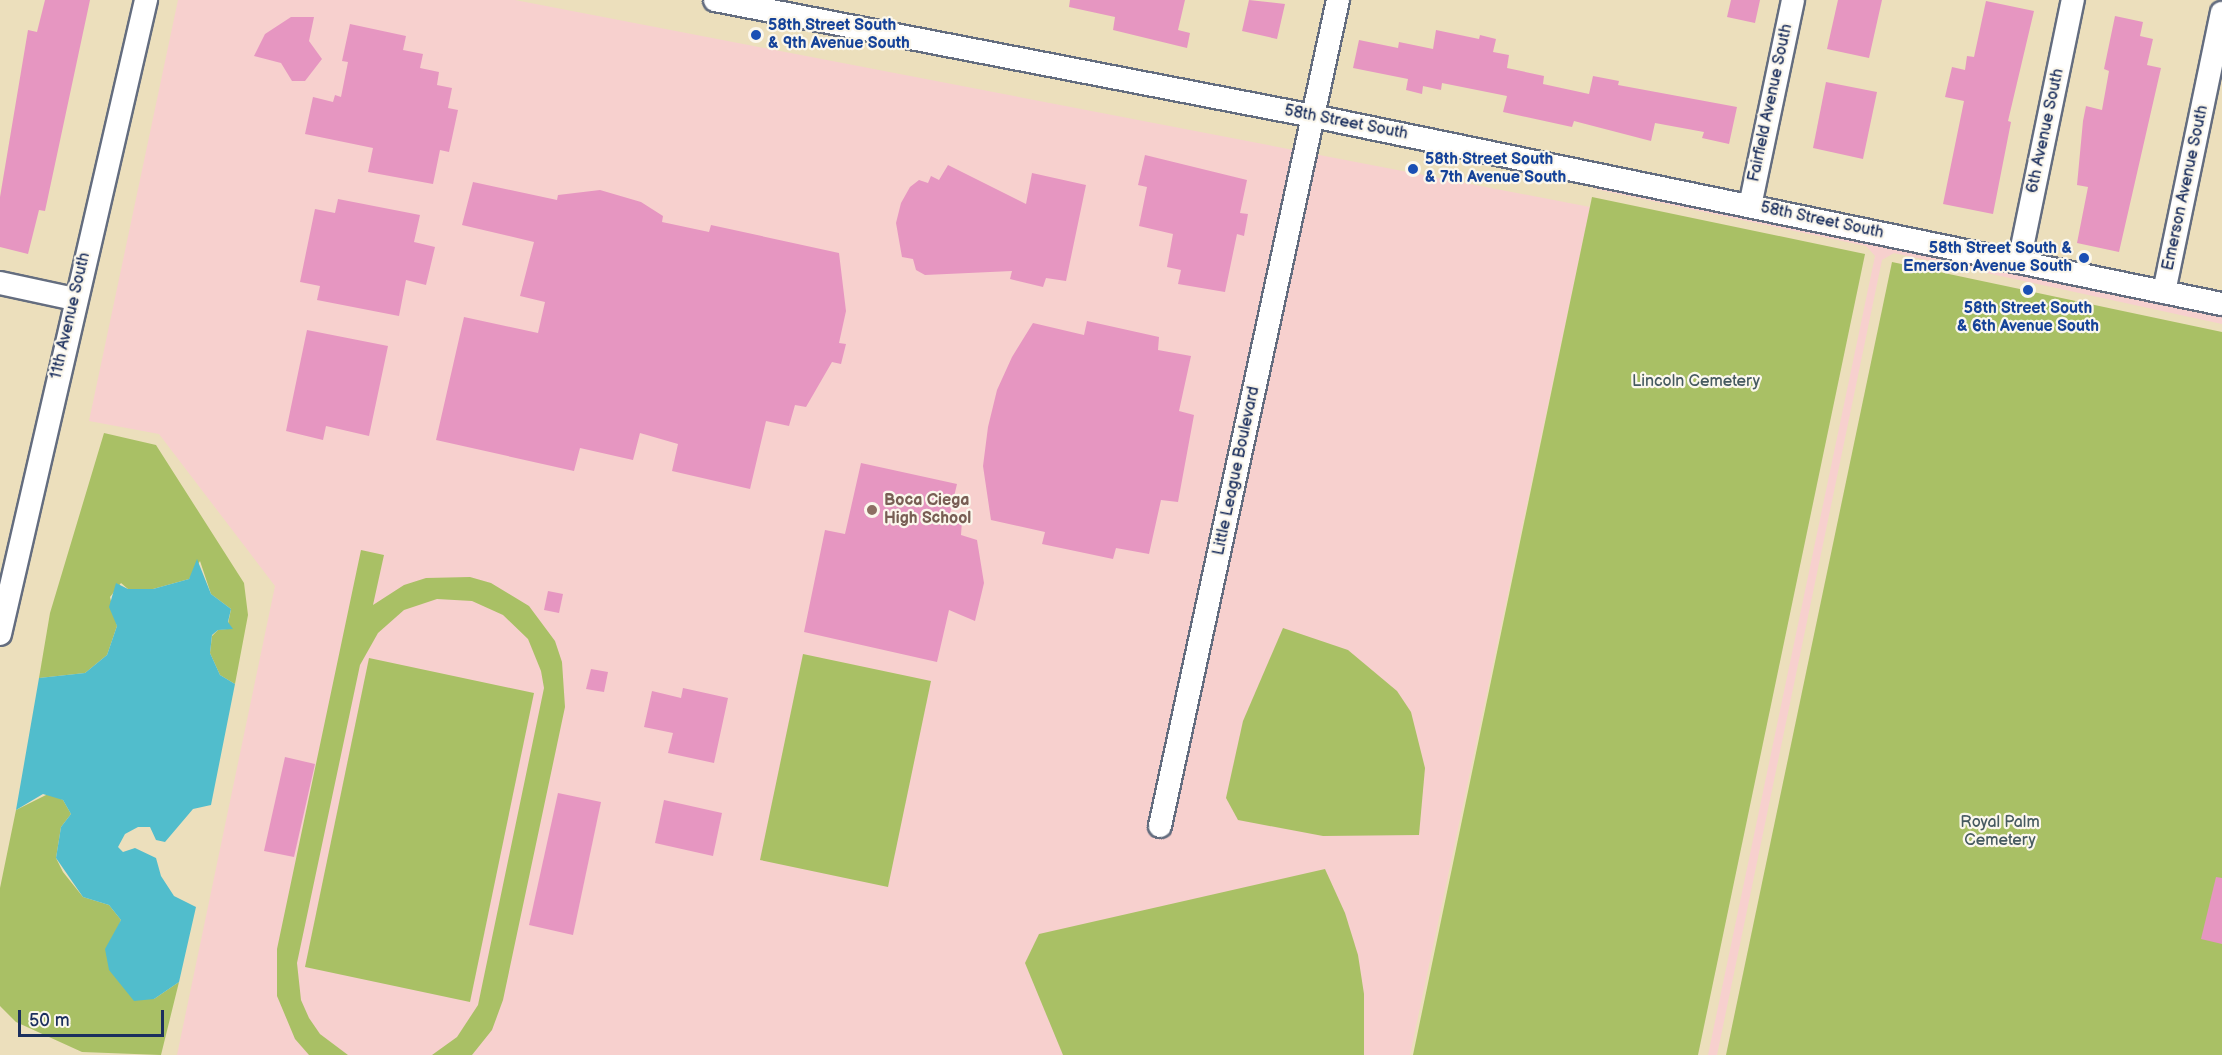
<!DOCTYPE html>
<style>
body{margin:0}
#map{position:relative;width:2222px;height:1055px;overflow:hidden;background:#ecdfbc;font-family:"Balsamiq Sans",sans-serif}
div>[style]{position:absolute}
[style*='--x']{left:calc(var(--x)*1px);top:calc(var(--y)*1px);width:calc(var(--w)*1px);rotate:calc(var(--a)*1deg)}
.built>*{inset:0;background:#f7d0ce}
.green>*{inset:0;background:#a9c065}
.water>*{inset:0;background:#51bdcc}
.building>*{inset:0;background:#e696c1}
.roads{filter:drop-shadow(2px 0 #646d7f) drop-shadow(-2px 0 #646d7f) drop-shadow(0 2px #646d7f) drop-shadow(0 -2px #646d7f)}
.minor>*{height:22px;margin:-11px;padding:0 11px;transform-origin:11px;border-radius:11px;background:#fff}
.dots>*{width:16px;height:16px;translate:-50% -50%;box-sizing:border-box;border:3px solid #fbf7ec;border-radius:50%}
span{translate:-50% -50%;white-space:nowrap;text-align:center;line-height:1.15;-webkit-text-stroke:4.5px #fbf7ec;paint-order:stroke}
.transit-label{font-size:16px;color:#164399;font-weight:700}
.left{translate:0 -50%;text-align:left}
.right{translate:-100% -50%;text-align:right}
.street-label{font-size:16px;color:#1b2f5e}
.park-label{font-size:16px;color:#465a60}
.education-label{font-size:16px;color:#785e54;font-weight:700}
.scale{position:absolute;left:18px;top:1010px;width:146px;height:27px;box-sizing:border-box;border:3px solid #1b2f5e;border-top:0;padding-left:8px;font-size:18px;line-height:21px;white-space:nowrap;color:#1b2f5e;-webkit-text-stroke:4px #fbf7ec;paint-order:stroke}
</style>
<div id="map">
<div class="built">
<i style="clip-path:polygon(178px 0,515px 0,1590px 207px,1410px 1055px,177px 1055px,275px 586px,159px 434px,89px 421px)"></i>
<i style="clip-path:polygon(1597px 185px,2222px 314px,2222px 324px,1894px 253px,1882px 260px,1717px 1055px,1708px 1055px,1875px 256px,1866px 246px,1595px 189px)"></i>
</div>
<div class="green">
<i style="clip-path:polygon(1592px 197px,1865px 254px,1698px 1055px,1413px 1055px)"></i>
<i style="clip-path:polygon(1892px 262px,2222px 332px,2222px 1055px,1726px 1055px)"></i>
<i style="clip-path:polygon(104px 433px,156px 445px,244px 583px,248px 615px,235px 684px,220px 675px,210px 653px,212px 636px,218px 630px,227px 629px,231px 609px,211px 594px,200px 561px,189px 579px,153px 589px,128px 589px,121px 583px,110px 597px,117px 626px,107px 655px,85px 673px,39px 678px,50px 613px)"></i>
<i style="clip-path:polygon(361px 550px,384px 555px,373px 605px,404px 585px,426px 578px,470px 577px,491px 583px,529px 606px,555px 641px,562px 662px,565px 707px,503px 1000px,492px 1030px,472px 1055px,432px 1055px,457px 1037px,478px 1005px,544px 688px,541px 671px,528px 639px,503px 615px,472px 601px,437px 599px,404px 610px,378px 633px,360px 665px,297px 963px,301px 1000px,309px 1018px,320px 1034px,348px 1055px,309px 1055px,295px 1039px,277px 996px,277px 949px)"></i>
<i style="clip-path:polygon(1283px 628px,1348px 650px,1397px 691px,1411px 712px,1425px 768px,1419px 835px,1323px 836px,1238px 820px,1226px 798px,1243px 721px)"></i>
<i style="clip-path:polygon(803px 654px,931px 681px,888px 887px,760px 860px)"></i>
<i style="clip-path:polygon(369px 658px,534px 693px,470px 1002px,305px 967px)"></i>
<i style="clip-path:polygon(50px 793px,63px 800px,71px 814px,61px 827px,56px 858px,63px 872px,83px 897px,109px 905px,121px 920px,114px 937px,154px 999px,179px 982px,161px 1055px,82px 1052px,16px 1022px,0 1006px,0 888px,16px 810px)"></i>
<i style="clip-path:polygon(1325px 869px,1345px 913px,1358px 955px,1364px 994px,1364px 1055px,1063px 1055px,1025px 963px,1039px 934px)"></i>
</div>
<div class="water">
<i style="clip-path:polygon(197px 559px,211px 594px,231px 609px,228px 622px,233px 629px,218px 630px,212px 635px,210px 653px,220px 675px,235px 684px,211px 805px,193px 809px,165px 842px,156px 840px,150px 827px,138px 827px,125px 834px,118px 847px,123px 852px,135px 848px,156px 858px,161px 876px,174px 896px,196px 907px,179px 982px,154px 999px,134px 1001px,109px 970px,105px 949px,121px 920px,109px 905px,83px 897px,56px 858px,61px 827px,71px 814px,63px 800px,43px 794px,16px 810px,39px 678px,85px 673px,107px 655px,117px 626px,109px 607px,116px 583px,128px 589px,153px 589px,189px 579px)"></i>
</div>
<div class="building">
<i style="clip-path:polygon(45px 0,90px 0,45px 211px,39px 210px,28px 254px,0 247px,0 197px,28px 30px,37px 32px)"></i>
<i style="clip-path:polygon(1070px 0,1185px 0,1178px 30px,1190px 33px,1187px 48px,1113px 30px,1115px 17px,1069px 7px)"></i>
<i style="clip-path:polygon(1249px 0,1285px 4px,1277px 39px,1242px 31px)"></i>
<i style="clip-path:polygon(1731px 0,1760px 0,1755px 23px,1727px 17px)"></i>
<i style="clip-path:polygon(1838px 0,1882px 0,1869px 58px,1827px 49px)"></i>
<i style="clip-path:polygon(1986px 1px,2034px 11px,2008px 121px,2011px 122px,1993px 214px,1943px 204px,1964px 101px,1945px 97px,1952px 67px,1965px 70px,1967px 56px,1974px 57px)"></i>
<i style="clip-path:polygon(2115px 16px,2143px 22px,2140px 36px,2153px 39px,2147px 65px,2161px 68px,2119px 252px,2077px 243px,2088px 187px,2077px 185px,2083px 121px,2086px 106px,2102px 110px,2109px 71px,2104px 69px)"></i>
<i style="clip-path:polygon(291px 17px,314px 17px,309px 41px,322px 59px,305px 81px,292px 81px,281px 63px,254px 56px,265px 34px)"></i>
<i style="clip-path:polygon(350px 24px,406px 36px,403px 50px,423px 54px,420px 68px,439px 72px,437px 85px,452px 88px,448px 108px,458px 110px,449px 152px,440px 150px,433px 184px,368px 172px,373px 148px,305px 134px,313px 97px,333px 102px,335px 95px,341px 97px,348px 62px,342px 61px)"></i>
<i style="clip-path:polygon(1436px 30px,1479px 39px,1480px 35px,1496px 39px,1493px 52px,1509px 55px,1507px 68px,1544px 76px,1543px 84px,1589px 94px,1593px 76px,1619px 81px,1618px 85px,1737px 107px,1729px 144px,1702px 138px,1704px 132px,1655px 123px,1651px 141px,1574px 121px,1572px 127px,1503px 112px,1507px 96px,1442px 83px,1441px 90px,1423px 86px,1422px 94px,1406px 90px,1408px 79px,1353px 68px,1359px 40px,1398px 48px,1399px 42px,1433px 49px)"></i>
<i style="clip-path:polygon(1826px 82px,1877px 92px,1863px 159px,1813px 148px)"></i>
<i style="clip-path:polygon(1145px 155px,1247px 180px,1240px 213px,1248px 214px,1244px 236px,1237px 234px,1225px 292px,1178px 284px,1181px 270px,1167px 267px,1173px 234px,1139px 226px,1147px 187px,1138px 185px)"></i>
<i style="clip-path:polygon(948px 165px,1026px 204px,1032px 173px,1086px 185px,1066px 281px,1046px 278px,1043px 287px,1010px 279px,1012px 271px,925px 275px,916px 270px,913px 259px,902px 257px,896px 223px,901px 203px,910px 187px,919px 180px,928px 183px,931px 176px,939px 180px)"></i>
<i style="clip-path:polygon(473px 182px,557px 200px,558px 195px,600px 190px,641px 202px,663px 216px,662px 222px,709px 232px,711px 225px,839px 253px,846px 311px,839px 343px,846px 344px,841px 364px,832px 362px,806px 407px,795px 405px,789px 426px,766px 421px,750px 489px,672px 471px,678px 444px,640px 433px,633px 460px,580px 448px,574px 471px,436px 440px,464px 317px,538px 333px,545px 302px,520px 296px,534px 242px,462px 225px)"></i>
<i style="clip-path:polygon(338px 199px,420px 215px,414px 242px,435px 247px,426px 285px,406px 280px,399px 316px,317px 300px,320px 286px,300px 282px,315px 209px,335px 213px)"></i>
<i style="clip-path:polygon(1087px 321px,1159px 337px,1158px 350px,1191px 356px,1179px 411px,1194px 415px,1178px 502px,1161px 500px,1149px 554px,1116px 548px,1113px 559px,1042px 544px,1045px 532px,991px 520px,983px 466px,988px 427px,997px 390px,1012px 357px,1033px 323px,1084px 335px)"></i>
<i style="clip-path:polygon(307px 330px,388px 346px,369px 436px,326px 426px,323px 440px,286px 431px)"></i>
<i style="clip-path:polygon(861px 463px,957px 484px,949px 518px,962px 521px,961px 535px,977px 540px,984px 583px,975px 621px,949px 610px,937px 662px,804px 632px,825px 530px,845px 534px)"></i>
<i style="clip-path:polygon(548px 591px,563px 594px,559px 613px,544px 610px)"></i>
<i style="clip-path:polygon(591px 669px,608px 672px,604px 692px,586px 689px)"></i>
<i style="clip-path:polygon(683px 688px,728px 698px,714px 763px,668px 753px,673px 733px,644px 727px,652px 691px,681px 698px)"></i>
<i style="clip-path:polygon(285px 757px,315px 764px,294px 857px,264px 851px)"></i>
<i style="clip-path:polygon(558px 793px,601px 802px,573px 935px,529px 925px)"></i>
<i style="clip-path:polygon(664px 800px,722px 813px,713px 856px,655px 843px)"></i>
<i style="clip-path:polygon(2216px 877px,2222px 878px,2222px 944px,2201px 939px)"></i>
</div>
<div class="roads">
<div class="minor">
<i style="--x:715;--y:0;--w:609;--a:10.98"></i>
<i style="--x:1313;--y:116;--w:928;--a:11.69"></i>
<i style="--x:1750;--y:206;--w:210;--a:-78.2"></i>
<i style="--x:2019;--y:262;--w:268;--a:-78.4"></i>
<i style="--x:0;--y:283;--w:76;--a:12.2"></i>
<i style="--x:2164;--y:292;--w:285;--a:-78.3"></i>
<i style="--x:0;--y:634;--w:651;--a:-77.03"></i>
<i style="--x:1160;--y:826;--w:845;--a:-77.84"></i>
</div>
</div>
<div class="dots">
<i style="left:756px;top:35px;background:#1a4fb4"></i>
<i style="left:1413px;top:169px;background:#1a4fb4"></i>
<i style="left:2084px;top:258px;background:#1a4fb4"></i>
<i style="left:2028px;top:290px;background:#1a4fb4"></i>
<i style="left:872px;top:510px;background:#8d6e63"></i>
</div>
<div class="transit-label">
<span class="left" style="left:768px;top:35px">58th Street South<br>&amp; 9th Avenue South</span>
<span class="left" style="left:1425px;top:169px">58th Street South<br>&amp; 7th Avenue South</span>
<span class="right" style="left:2072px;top:258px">58th Street South &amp;<br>Emerson Avenue South</span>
<span style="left:2028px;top:318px">58th Street South<br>&amp; 6th Avenue South</span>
</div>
<div class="street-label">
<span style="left:1771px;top:103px;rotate:-78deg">Fairfield Avenue South</span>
<span style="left:1346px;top:123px;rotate:11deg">58th Street South</span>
<span style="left:2046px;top:131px;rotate:-78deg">6th Avenue South</span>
<span style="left:2186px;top:188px;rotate:-78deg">Emerson Avenue South</span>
<span style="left:1822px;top:221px;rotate:12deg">58th Street South</span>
<span style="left:71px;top:316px;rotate:-77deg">11th Avenue South</span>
<span style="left:1237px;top:471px;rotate:-78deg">Little League Boulevard</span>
</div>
<div class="park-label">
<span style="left:1696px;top:382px">Lincoln Cemetery</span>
<span style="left:2000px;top:832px">Royal Palm<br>Cemetery</span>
</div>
<div class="education-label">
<span class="left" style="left:884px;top:510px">Boca Ciega<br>High School</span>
</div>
<div class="scale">50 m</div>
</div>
